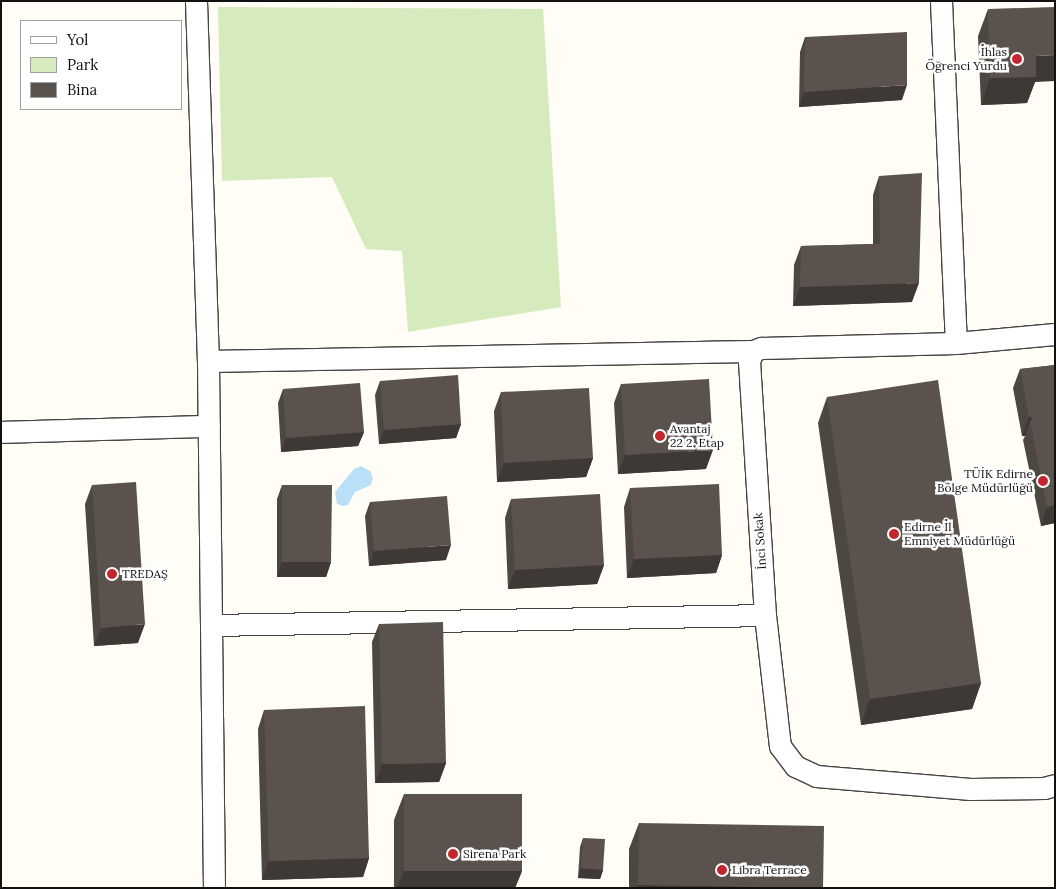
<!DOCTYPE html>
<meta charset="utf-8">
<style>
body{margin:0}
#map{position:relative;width:1056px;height:889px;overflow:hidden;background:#fffdf5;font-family:Lora,serif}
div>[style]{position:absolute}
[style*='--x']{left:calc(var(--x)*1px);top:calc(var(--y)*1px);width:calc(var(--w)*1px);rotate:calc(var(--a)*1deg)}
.green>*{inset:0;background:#d5ebbd}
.water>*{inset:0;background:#b9e0f7}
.roads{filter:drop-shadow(1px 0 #444) drop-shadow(-1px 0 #444) drop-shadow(0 1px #444) drop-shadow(0 -1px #444)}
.street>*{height:21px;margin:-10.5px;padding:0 10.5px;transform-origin:10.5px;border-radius:10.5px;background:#fff}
.wall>*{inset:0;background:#4d4742}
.shaded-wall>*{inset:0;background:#3f3936}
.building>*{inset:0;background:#5a524d}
.dots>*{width:14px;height:14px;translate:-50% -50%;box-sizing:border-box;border:2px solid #fff;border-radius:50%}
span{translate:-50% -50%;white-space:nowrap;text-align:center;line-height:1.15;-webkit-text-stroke:5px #fff;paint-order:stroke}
.poi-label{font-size:12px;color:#111}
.right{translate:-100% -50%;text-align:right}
.left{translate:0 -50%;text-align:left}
.street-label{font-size:12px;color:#111}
.frame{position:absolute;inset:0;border:2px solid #111;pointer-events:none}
.legend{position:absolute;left:20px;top:20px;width:162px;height:90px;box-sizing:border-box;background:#fff;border:1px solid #a0a0a0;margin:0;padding:6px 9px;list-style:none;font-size:15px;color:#111}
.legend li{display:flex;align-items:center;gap:10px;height:25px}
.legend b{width:25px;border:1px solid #a0a0a0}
</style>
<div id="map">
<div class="green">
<i style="clip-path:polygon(218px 7px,543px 9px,561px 307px,408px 332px,402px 251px,366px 249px,332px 177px,222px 181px)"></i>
</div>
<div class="water">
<i style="clip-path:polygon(361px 466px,370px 471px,373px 478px,371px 485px,355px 492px,348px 505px,343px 506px,337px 504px,335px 492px,354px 469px)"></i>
</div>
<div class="roads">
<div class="street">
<i style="--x:196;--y:1;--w:360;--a:88.1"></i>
<i style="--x:208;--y:361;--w:527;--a:89.35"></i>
<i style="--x:941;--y:1;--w:342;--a:87.5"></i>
<i style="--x:753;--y:351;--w:11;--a:112"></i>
<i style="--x:749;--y:361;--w:255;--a:86.4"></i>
<i style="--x:765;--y:615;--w:132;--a:83.5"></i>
<i style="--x:780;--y:746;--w:25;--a:53"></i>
<i style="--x:795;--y:766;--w:23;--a:25"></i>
<i style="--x:816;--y:776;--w:155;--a:4.8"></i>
<i style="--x:970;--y:789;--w:74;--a:-0.8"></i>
<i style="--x:1044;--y:788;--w:11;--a:-15"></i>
<i style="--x:208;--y:361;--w:545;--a:-1.05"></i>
<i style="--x:753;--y:351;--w:9;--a:-21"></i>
<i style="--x:761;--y:348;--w:195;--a:-1.5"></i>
<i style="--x:956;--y:343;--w:99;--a:-5.2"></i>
<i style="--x:1;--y:432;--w:208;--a:-1.7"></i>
<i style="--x:211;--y:625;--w:554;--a:-1.03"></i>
</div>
</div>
<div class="wall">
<i style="clip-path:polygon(988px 9px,1035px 82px,1027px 103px,981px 105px,978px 36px)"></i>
<i style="clip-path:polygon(805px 37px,902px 100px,799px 107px,800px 52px)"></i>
<i style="clip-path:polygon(879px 176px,912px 302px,793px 306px,794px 265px,801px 246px,873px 244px,873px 195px)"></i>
<i style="clip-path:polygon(1055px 365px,1055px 523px,1041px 526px,1023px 440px,1025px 436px,1022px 436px,1013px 388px,1020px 369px)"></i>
<i style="clip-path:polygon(380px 381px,461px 424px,456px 438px,379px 444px,375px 395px)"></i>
<i style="clip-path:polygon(621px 384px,706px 469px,618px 474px,614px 403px)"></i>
<i style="clip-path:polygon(283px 389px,364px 432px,358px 446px,281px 452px,278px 403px)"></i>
<i style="clip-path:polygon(501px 392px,593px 458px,586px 477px,497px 482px,494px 411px)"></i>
<i style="clip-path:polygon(827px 397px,981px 683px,972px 709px,861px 725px,818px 423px)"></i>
<i style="clip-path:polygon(92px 485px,138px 643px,94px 646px,85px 504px)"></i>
<i style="clip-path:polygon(282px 485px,331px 562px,326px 577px,277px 577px,277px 499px)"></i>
<i style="clip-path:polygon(630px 488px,722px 555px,716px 573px,627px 578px,624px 507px)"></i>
<i style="clip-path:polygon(511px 499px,604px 565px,597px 584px,508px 589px,505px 518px)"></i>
<i style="clip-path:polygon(370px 502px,446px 560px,369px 566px,365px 516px)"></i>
<i style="clip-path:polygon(379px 624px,446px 763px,439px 782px,375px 783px,372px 642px)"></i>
<i style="clip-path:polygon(264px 710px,369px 858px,363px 877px,262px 880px,258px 729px)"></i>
<i style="clip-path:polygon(404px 794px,522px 871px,515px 888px,394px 888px,394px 820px)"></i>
<i style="clip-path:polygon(639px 823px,823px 888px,629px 888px,629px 849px)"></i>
<i style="clip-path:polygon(583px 838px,603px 870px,600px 879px,578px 878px,580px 847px)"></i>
</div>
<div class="shaded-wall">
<i style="clip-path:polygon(1055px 55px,1055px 81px,1035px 82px,1027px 103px,981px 105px,990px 78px,1036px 56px)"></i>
<i style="clip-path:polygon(907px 85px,902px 100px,799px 107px,804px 92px)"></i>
<i style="clip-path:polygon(919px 283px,912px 302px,793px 306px,800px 287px)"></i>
<i style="clip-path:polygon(1029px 417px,1032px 417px,1025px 436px,1022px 436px)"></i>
<i style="clip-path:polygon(461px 424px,456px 438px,379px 444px,384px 430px)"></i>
<i style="clip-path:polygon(364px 432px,358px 446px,281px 452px,286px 438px)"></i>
<i style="clip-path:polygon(713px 450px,706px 469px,618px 474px,625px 455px)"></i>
<i style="clip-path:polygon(593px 458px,586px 477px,497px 482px,504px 463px)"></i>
<i style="clip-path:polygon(1055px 505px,1055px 523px,1041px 526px,1047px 507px)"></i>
<i style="clip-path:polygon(451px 545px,446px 560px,369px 566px,374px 551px)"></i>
<i style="clip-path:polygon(722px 555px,716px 573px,627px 578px,634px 559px)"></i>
<i style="clip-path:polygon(282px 562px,331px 562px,326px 577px,277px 577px)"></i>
<i style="clip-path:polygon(604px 565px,597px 584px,508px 589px,515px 570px)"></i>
<i style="clip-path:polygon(145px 624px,138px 643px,94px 646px,101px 628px)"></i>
<i style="clip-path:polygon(981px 683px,972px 709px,861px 725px,870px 699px)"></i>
<i style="clip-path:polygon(446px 763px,439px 782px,375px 783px,382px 764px)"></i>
<i style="clip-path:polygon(369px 858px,363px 877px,262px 880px,269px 861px)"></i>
<i style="clip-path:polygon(581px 868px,603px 870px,600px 879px,578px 878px)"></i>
<i style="clip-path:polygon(404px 871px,522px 871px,515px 888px,397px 888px)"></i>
<i style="clip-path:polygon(638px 885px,819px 888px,637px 888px)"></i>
</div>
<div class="building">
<i style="clip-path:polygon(1055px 7px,1055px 55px,1036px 56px,1036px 77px,990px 78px,988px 9px)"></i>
<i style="clip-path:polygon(907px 32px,907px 85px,804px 92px,805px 37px)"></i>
<i style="clip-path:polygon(922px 173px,919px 283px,800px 287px,801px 246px,880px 244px,879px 176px)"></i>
<i style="clip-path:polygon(1055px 365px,1055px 505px,1047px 507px,1030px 421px,1033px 420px,1032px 417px,1029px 417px,1020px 369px)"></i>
<i style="clip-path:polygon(458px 375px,461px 424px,384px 430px,380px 381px)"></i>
<i style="clip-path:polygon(709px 379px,713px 450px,625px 455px,621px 384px)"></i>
<i style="clip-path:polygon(938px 380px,981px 683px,870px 699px,827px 397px)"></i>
<i style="clip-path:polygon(360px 383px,364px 432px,286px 438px,283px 389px)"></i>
<i style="clip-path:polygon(589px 388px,593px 458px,504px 463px,501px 392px)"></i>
<i style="clip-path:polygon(136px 482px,145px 624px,101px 628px,92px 485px)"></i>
<i style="clip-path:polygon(719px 484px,722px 555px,634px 559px,630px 488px)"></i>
<i style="clip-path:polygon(282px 485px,332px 485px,331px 562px,282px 562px)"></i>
<i style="clip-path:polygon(600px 494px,604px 565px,515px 570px,511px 499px)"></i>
<i style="clip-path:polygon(447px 496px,451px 545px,374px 551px,370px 502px)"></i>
<i style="clip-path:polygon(443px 622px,446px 763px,382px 764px,379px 624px)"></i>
<i style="clip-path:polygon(365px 706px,369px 858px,269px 861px,264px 710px)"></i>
<i style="clip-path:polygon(404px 794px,522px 794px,522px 871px,404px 871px)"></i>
<i style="clip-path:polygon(639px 823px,824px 826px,823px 888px,638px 885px)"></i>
<i style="clip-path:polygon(583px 838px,605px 839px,603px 870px,581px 868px)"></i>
</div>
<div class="dots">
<i style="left:1017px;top:59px;background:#c4262e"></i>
<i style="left:660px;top:436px;background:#c4262e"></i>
<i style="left:1043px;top:481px;background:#c4262e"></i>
<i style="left:894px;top:534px;background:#c4262e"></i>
<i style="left:112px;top:574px;background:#c4262e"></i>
<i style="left:453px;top:854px;background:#c4262e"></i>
<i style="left:722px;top:870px;background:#c4262e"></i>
</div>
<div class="poi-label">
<span class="right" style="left:1007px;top:59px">İhlas<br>Öğrenci Yurdu</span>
<span class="left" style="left:670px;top:436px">Avantaj<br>22 2. Etap</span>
<span class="right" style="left:1033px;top:481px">TÜİK Edirne<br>Bölge Müdürlüğü</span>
<span class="left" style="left:904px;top:534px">Edirne İl<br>Emniyet Müdürlüğü</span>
<span class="left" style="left:122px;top:574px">TREDAŞ</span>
<span class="left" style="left:463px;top:854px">Sirena Park</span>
<span class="left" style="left:732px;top:870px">Libra Terrace</span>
</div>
<div class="street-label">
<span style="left:760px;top:541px;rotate:-94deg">İnci Sokak</span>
</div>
<div class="frame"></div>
<ul class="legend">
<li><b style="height:6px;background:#fff"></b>Yol</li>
<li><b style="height:14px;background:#d5ebbd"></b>Park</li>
<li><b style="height:14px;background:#5a524d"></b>Bina</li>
</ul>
</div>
